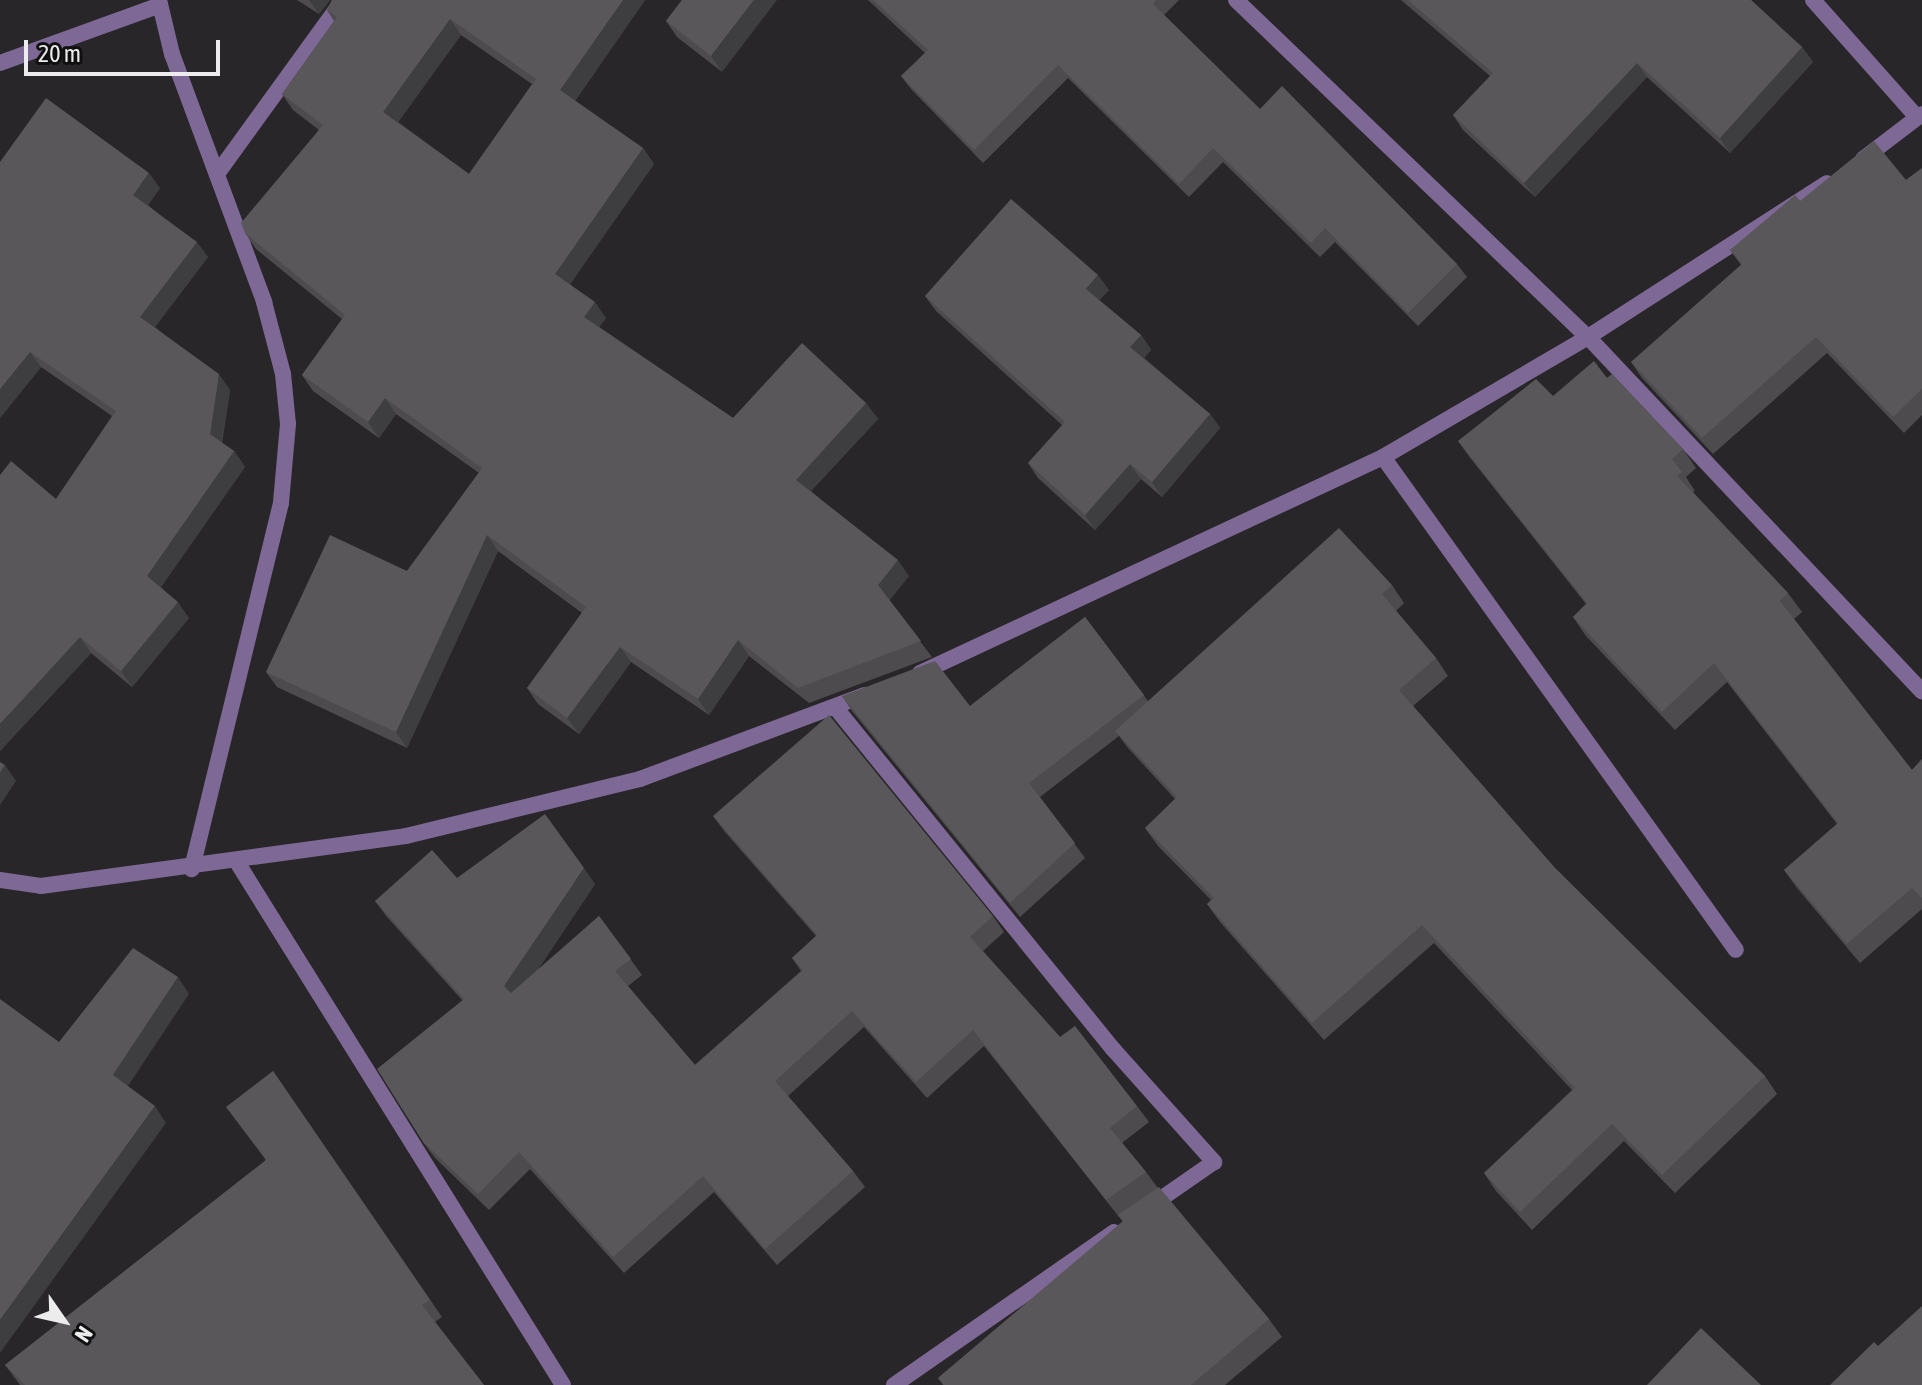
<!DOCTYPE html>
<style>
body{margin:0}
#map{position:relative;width:1922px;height:1385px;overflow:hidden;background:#282629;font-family:"Asap Condensed",sans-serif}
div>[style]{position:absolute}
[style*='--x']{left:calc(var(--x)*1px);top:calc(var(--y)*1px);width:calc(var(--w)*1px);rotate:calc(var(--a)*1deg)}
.minor>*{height:16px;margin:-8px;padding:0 8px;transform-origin:8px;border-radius:8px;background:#7e6996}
.tertiary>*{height:16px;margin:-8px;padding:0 8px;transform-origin:8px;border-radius:8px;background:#7e6996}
.wall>*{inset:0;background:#4d4b4d}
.shaded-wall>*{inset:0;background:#3e3d3f}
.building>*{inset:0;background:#59575a}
span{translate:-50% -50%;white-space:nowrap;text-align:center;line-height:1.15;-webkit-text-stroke:6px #101011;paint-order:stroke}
.north{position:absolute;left:24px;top:1281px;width:80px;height:80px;-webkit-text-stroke:6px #101011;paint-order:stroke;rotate:124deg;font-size:22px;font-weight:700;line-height:32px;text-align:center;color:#ececed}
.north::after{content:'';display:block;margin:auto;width:28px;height:36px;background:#ececed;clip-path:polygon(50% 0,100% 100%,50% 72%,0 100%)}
.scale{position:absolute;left:24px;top:40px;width:196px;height:36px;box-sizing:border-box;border:4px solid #ececed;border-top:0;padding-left:10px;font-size:24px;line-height:28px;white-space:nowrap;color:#ececed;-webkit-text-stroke:6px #101011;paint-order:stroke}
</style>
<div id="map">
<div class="minor">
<i style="--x:159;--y:0;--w:56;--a:76.5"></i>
<i style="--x:172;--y:54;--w:265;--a:69.6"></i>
<i style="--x:264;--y:302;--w:74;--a:75.2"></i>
<i style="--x:283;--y:374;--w:50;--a:84.3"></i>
<i style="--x:288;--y:424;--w:79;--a:95.1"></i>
<i style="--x:281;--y:503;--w:377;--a:103.7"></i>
<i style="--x:1236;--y:0;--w:487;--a:43.8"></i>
<i style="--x:1588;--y:337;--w:487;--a:46.7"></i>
<i style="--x:1813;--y:0;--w:157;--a:48.4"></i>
<i style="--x:0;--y:63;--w:170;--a:-19.9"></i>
<i style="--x:217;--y:174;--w:215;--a:-54.1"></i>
<i style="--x:1383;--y:457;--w:606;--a:54.4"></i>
<i style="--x:835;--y:707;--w:441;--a:50.9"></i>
<i style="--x:1113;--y:1049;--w:152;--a:48.2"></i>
<i style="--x:1214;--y:1162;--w:79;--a:145.3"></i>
<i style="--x:237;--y:862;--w:616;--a:58.06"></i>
<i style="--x:894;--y:1385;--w:268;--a:-34.8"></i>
</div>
<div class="tertiary">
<i style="--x:1863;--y:159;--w:74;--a:-37.3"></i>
<i style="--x:920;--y:673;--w:511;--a:-25.01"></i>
<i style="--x:1383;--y:457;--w:238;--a:-30.3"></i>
<i style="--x:1588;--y:337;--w:284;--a:-32.8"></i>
<i style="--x:0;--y:880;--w:41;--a:8.3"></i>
<i style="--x:41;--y:886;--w:368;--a:-7.8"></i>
<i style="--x:406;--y:836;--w:241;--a:-13.7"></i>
<i style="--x:640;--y:779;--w:240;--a:-20.5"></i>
</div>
<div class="wall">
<i style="clip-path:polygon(297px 0,330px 0,319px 14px)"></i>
<i style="clip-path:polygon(evenodd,332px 0,645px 0,575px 101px,643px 148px,654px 164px,570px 284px,606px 318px,599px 327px,733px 418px,866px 403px,878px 419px,811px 491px,909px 576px,889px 600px,932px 657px,809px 703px,749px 656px,709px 715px,631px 662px,579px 734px,538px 704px,527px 688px,582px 613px,498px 551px,407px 748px,277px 687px,266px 672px,407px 571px,479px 473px,396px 414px,379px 438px,313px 391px,302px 375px,342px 319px,256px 249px,245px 233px,319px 130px,293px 110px,282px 94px,334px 21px,327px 10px,332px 0,461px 35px,532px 84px,469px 174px,398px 122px,461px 35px)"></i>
<i style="clip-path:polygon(682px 0,722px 72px,677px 37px,666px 21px)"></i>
<i style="clip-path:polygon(868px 0,1179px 0,1164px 15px,1260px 109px,1457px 264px,1467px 277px,1418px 326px,1335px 242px,1320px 257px,1223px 162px,1189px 197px,1068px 78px,983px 163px,911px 89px,901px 76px,925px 53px)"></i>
<i style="clip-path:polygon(1401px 0,1751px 0,1802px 47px,1813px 62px,1730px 153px,1647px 77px,1535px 197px,1463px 130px,1453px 115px,1490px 76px)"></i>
<i style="clip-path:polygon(0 162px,160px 188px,148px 205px,208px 257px,155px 327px,230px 390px,222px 443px,234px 451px,245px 467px,161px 587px,189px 618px,132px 687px,91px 653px,0 751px,56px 499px,112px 416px,41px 367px,0 418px)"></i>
<i style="clip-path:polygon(1922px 168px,1922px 415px,1904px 433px,1827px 353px,1713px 454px,1642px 378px,1631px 362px,1741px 265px,1730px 250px,1800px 201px,1906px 180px)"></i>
<i style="clip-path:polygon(1109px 290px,1099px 300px,1141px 335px,1151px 350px,1144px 358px,1210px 414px,1220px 428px,1162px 497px,1141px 479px,1095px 530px,1038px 478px,1028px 463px,1062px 425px,936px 311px,925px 296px)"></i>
<i style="clip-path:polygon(1607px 378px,1683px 449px,1696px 468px,1686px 477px,1695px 491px,1693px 492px,1788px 593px,1802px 612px,1794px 619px,1912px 770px,1922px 759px,1922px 909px,1860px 963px,1797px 888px,1784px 870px,1837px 824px,1727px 682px,1675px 730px,1586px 636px,1573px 617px,1586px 604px,1471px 459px,1458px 441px,1553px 396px)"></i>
<i style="clip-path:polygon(1392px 585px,1404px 603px,1396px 611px,1436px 658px,1448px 676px,1413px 706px,1555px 868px,1765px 1076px,1777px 1094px,1675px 1193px,1624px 1141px,1532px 1230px,1496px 1191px,1484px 1173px,1572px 1090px,1434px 943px,1324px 1040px,1220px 922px,1207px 904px,1211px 900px,1158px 846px,1145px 828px,1175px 799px,1128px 748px,1119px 736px,1040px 797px,1085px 858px,1020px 917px,852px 711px,842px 696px,970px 706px,1085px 617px,1148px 701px)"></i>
<i style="clip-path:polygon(713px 816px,993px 916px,1004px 932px,983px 951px,1060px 1037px,1137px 1106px,1149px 1122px,1122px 1143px,1146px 1172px,1158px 1188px,1269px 1319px,1282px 1337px,1225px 1385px,943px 1385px,938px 1378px,1123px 1222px,984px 1046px,927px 1098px,864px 1027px,788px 1096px,853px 1171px,865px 1187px,777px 1265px,714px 1192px,624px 1273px,530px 1169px,489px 1210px,435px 1158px,423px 1142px,462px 1000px,387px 917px,375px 901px,457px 878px,595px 884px,537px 971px,599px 916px,642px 975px,628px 986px,695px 1065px,801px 971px,792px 958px,816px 936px,725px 832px)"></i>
<i style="clip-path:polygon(273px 1071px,442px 1317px,435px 1322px,484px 1385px,20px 1385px,5px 1365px,265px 1161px)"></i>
</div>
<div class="shaded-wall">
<i style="clip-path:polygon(309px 0,330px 0,319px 14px)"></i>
<i style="clip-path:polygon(623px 0,645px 0,571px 106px,560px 90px)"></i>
<i style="clip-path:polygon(754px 0,777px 0,722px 72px,711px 56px)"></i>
<i style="clip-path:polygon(450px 19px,461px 35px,394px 128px,383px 112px)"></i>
<i style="clip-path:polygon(1802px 47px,1813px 62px,1730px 153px,1720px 138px)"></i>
<i style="clip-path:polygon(1637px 63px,1647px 77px,1535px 197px,1524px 183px)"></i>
<i style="clip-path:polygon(643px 148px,654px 164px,566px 290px,555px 274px)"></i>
<i style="clip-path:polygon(149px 173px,160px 188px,144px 210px,133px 195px)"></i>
<i style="clip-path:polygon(197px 242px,208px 257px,151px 332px,140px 317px)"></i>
<i style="clip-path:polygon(1098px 275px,1109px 290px,1096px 304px,1086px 289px)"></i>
<i style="clip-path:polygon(595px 302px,606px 318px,595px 333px,584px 317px)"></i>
<i style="clip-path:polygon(1141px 335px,1151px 350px,1141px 362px,1130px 347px)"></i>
<i style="clip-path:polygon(30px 352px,41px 367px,0 418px,0 389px)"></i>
<i style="clip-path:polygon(219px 374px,230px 390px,220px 450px,210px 434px)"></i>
<i style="clip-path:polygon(385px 398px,396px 414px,379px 438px,368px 422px)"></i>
<i style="clip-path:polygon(866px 403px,878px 419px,807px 495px,796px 480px)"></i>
<i style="clip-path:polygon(1210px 414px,1220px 428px,1162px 497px,1152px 482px)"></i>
<i style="clip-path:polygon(234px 451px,245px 467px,158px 591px,147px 576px)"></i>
<i style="clip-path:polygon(1130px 464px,1141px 479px,1095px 530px,1085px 515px)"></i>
<i style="clip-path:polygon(487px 535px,498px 551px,407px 748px,396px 732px)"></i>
<i style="clip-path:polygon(898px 560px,909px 576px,889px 601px,878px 585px)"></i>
<i style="clip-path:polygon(178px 602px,189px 618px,132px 687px,121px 671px)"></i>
<i style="clip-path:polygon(80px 637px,91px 653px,0 751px,0 724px)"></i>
<i style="clip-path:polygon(738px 640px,749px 656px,709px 715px,698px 699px)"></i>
<i style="clip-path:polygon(620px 647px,631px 662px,579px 734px,567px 718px)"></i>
<i style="clip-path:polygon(5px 765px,16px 781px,0 805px,0 773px)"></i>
<i style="clip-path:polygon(584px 868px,595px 884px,515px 1003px,504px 986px)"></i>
<i style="clip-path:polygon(178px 977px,189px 994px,124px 1092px,113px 1075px)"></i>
<i style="clip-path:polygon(155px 1106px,166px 1123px,0 1353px,0 1320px)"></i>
</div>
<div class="building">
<i style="clip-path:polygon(evenodd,332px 0,623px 0,560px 90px,643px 148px,555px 274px,595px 302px,584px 317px,733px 418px,802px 343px,866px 403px,796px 480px,898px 560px,878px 585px,921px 641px,798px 688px,738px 640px,698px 699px,620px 647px,567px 718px,527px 688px,586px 607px,487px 535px,396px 732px,266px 672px,330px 535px,407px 571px,482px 468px,385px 398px,368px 422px,302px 375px,345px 315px,245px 233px,241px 223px,323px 125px,282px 94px,337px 17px,327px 10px,332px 0,450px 19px,536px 79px,469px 174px,383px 112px,450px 19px)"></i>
<i style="clip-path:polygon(682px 0,754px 0,711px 56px,666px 21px)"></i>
<i style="clip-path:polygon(873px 0,1156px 0,1153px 4px,1260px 109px,1282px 86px,1457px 264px,1408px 313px,1325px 228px,1311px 243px,1213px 148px,1179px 184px,1058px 65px,974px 150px,901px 76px,928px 50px)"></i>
<i style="clip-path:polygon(1408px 0,1751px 0,1802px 47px,1720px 138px,1637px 63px,1524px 183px,1453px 115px,1493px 73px)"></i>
<i style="clip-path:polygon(46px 98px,149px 173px,133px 195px,197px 242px,140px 317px,219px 374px,210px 434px,234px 451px,147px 576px,178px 602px,121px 671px,80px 637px,0 724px,0 475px,11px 461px,56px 499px,116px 411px,30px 352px,0 389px,0 162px)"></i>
<i style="clip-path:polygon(1874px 141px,1906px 180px,1922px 168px,1922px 389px,1893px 417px,1816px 337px,1702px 438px,1631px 362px,1742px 264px,1730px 250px,1795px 195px,1800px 201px)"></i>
<i style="clip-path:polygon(1011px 199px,1098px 275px,1086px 289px,1141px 335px,1130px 347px,1210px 414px,1152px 482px,1130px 464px,1085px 515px,1028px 463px,1065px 422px,925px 296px)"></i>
<i style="clip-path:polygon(1594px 361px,1607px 378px,1612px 374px,1683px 449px,1672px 459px,1682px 472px,1677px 476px,1788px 593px,1780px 601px,1912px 770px,1922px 759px,1922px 898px,1912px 888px,1847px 944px,1784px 870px,1838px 823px,1714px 663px,1662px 712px,1573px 617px,1587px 603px,1458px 441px,1536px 379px,1553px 396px)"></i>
<i style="clip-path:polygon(1339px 528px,1392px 585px,1382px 594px,1436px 658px,1399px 690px,1555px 868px,1765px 1076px,1662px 1175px,1612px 1124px,1520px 1212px,1484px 1173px,1575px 1088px,1422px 925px,1312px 1023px,1207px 904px,1214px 898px,1145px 828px,1177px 797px,1115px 731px)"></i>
<i style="clip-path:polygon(1085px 617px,1144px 695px,1029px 783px,1075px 843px,1010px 903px,842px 696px,935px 661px,970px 706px)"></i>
<i style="clip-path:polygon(829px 715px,993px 916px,970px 937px,1060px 1037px,1075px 1026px,1137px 1106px,1110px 1128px,1146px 1172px,1106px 1200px,973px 1030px,916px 1082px,852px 1011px,775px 1081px,853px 1171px,765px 1249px,703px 1176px,613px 1257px,519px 1152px,478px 1194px,423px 1142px,377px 1069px,464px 999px,375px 901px,432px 850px,457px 878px,545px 814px,584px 868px,504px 986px,511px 993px,599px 916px,631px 959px,615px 971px,695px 1065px,803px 970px,792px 958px,817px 935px,713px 816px)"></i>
<i style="clip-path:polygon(0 762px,5px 765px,0 773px)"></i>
<i style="clip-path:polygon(133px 948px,178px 977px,113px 1075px,155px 1106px,0 1320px,0 999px,59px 1042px)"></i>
<i style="clip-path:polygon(273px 1071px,430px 1300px,422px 1305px,484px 1385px,25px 1385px,5px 1365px,266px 1160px,226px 1107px)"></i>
<i style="clip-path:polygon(1159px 1187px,1269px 1319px,1191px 1385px,944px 1385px,938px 1378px,1123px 1221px,1118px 1215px)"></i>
<i style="clip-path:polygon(1922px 1306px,1922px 1385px,1830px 1385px,1874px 1342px,1878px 1346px)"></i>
<i style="clip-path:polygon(1701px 1328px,1761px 1385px,1647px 1385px)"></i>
</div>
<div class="north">N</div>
<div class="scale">20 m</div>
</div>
